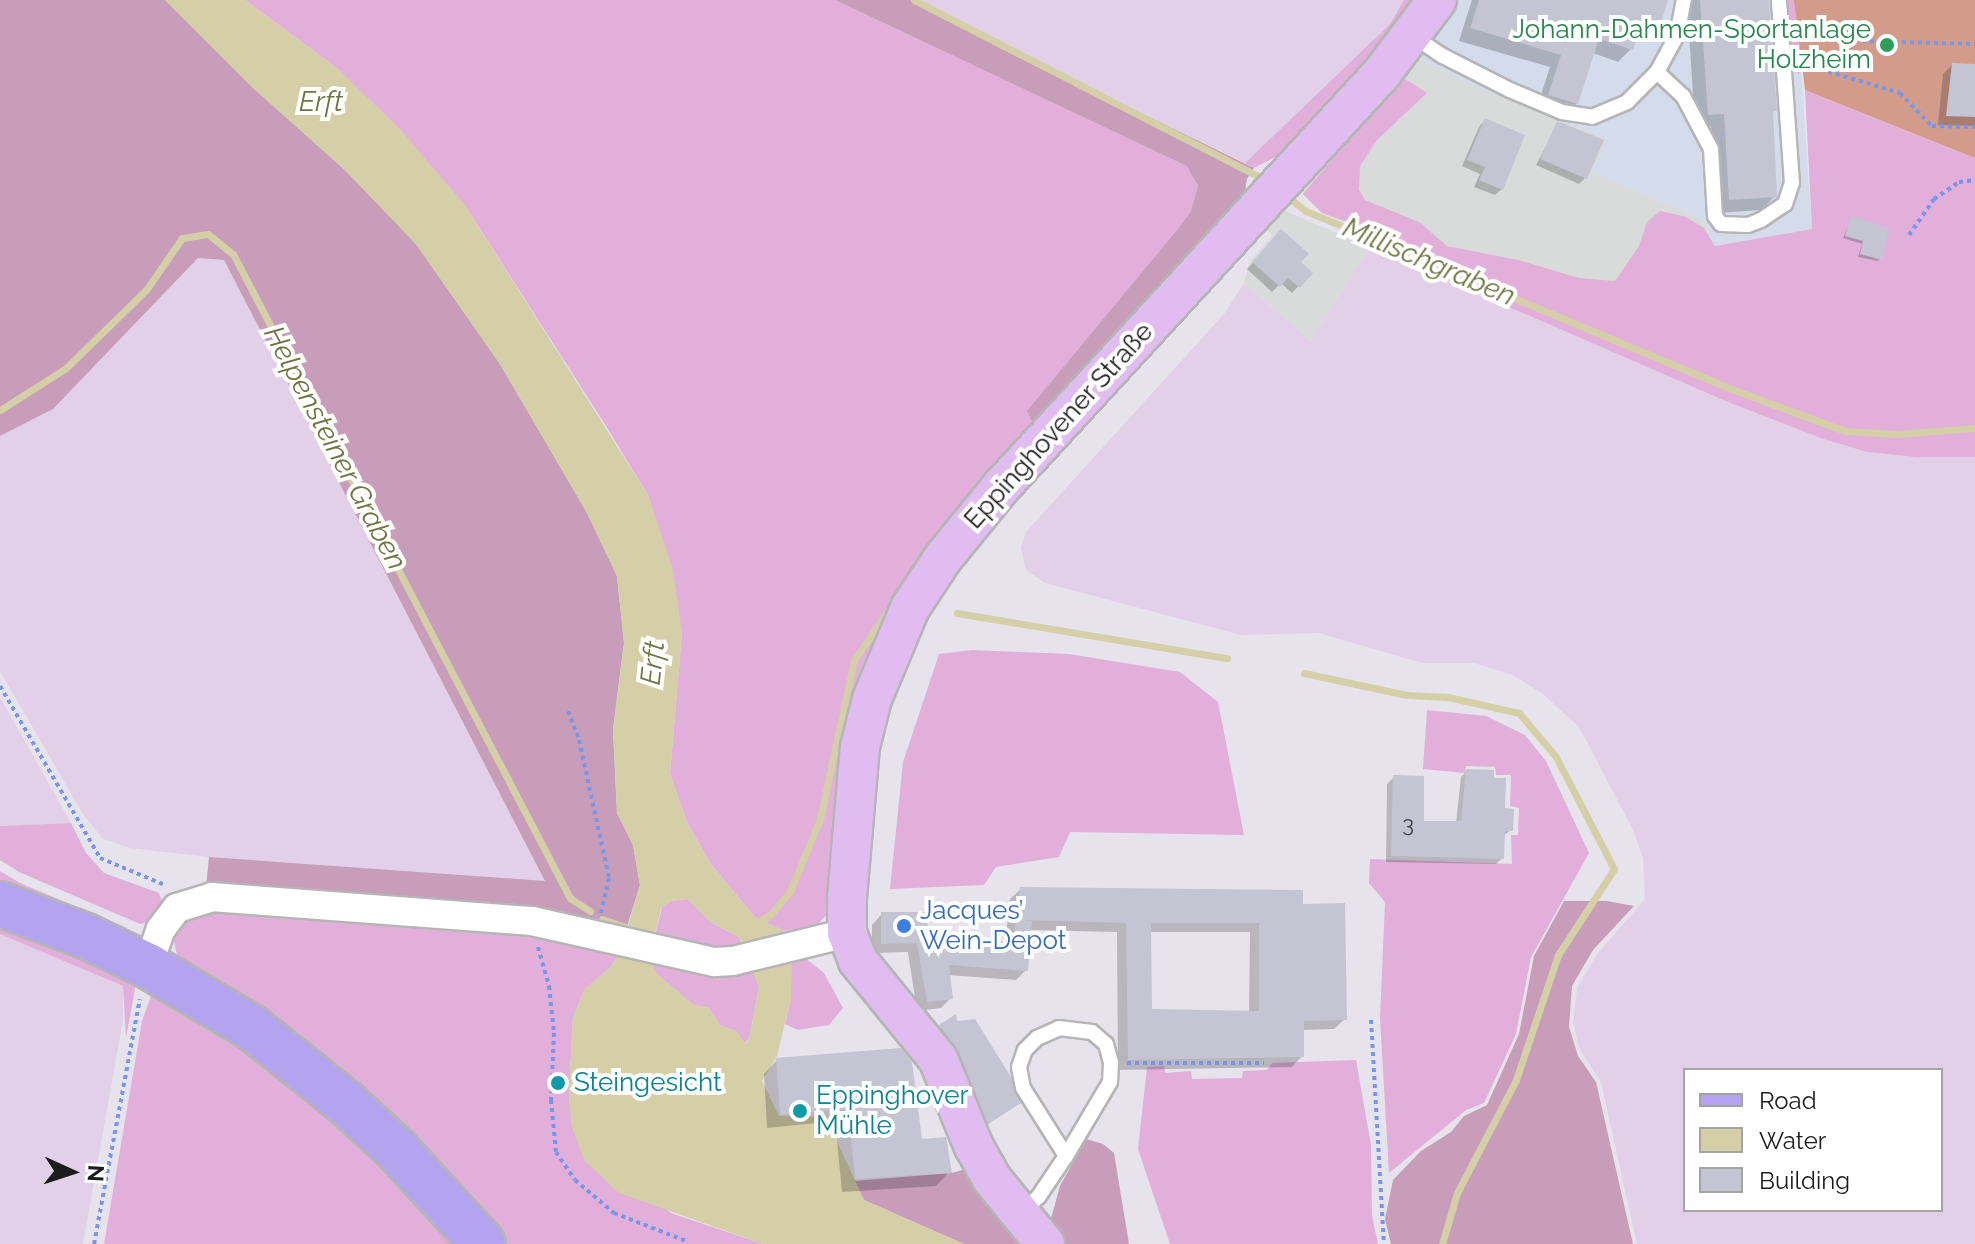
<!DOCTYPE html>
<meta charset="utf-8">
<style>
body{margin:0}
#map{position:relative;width:1975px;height:1244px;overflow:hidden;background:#e6e3ec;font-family:Raleway,sans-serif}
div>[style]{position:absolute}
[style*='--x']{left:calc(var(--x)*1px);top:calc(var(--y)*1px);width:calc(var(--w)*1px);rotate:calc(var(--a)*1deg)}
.residential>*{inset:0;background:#d9dada}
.commercial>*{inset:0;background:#d4dcec}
.farmland>*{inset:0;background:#e2d0e9}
.grass>*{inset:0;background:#e1afda}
.forest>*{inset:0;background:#c79db9}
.pitch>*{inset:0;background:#d39c8a}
.water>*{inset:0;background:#d5cfa8}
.shadow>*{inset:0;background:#0003}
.stream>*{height:7px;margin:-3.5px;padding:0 3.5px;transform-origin:3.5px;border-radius:3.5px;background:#d5cfa8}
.building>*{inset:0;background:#c5c4d2}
.path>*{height:4px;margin-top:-2px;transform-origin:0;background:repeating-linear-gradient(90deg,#7896e9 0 4px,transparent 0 8px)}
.roads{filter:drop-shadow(2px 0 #b5b5b5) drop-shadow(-2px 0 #b5b5b5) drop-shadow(0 2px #b5b5b5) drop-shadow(0 -2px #b5b5b5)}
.lane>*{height:14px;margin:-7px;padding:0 7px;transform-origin:7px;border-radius:7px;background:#fff}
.street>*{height:28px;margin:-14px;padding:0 14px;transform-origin:14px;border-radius:14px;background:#fff}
.secondary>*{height:38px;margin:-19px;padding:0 19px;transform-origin:19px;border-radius:19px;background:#e1bcf1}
.primary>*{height:44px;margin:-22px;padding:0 22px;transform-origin:22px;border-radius:22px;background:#b4a4f0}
.dots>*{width:22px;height:22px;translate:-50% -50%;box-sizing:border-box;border:4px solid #fff;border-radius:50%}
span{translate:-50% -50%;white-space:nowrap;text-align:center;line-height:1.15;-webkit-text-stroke:8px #fff;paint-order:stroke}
.number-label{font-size:22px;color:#46464a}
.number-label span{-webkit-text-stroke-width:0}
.leisure-label{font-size:26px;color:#27864d}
.right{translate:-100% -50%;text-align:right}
.street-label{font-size:26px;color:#1c1c1c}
.shop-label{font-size:26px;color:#366cbe}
.left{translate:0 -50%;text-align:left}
.culture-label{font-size:26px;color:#0d838f}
.water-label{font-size:28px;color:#6e7540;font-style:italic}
.legend{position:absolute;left:1683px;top:1068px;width:260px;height:144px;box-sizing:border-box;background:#fff;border:2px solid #a4a4a4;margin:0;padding:10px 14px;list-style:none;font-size:24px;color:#1c1c1c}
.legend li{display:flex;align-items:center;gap:16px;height:40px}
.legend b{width:40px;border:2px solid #a4a4a4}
.north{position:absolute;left:32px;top:1132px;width:80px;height:80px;-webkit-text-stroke:6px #fff;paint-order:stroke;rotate:93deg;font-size:22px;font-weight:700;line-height:32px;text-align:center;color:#1c1c1c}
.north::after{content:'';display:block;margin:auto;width:28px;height:36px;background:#1c1c1c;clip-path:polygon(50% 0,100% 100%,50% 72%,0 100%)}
</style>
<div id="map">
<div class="residential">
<i style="clip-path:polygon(1411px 54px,1473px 85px,1606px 139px,1593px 172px,1704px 220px,1714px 246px,1669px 354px,1322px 213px,1303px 194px,1307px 170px)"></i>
<i style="clip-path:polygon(1280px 209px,1370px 247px,1311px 341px,1244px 283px,1250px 261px,1273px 235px,1263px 227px)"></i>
</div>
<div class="commercial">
<i style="clip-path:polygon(1450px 0,1796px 0,1812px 229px,1714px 246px,1704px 220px,1593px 172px,1605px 139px,1473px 85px,1411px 54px)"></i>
</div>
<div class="farmland">
<i style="clip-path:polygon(910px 0,1404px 0,1390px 24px,1245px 163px)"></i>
<i style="clip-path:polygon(evenodd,1370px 247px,1723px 400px,1823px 439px,1867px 452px,1915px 457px,1975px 457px,1975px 1244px,1637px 1244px,1601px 1082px,1580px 1050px,1573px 1023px,1577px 988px,1597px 954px,1645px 899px,1643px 858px,1633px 830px,1579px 727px,1543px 694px,1513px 675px,1474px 663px,1422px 663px,1319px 633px,1241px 635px,1045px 583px,1026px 570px,1021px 548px,1026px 532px,1224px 314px,1244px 283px,1311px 341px,1370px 247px,1685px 1070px,1941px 1070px,1941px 1210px,1685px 1210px,1685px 1070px)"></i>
<i style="clip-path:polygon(198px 258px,224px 260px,546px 882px,209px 857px,130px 848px,103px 839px,83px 814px,0 671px,0 436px,53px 409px)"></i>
<i style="clip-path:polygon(0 697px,71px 823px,0 826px)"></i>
<i style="clip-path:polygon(0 934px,123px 986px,123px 1020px,83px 1244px,0 1244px)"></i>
</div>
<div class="grass">
<i style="clip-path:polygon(245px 0,835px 0,1188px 166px,1198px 187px,1191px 211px,1037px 431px,933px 551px,831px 910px,817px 925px,784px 931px,755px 917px,710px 863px,687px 822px,670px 774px,682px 633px,648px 495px,606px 426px,464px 204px,338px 69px)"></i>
<i style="clip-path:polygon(1404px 0,1422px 0,1285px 152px,1254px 168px,1245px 163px,1390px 24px)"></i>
<i style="clip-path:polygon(1786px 0,1803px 0,1804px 61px,1799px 74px,1789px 65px)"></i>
<i style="clip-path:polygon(1402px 77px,1427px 93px,1377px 140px,1360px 166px,1359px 190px,1365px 200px,1419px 222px,1447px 246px,1518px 260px,1579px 278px,1615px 281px,1639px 246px,1647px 222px,1660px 211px,1686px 217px,1704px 228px,1715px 246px,1812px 229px,1805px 90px,1975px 158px,1975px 457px,1915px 457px,1867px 452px,1823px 439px,1723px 400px,1440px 277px,1442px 261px,1435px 253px,1322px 213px,1303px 194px)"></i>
<i style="clip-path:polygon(972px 650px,1069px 654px,1180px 672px,1218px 702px,1244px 835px,1070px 832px,1059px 857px,996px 867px,984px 885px,890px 889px,903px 762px,939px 654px)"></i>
<i style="clip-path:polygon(1427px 710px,1486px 716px,1525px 735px,1546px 761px,1589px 853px,1531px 957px,1516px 1034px,1484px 1103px,1466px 1110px,1389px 1173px,1380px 1018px,1385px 902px,1369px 883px,1370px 859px,1512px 864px,1511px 835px,1518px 835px,1519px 808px,1510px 806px,1511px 775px,1496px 775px,1495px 767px,1466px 766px,1465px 773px,1423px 769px)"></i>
<i style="clip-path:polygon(71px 823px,86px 853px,104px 873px,159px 893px,163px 904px,152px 921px,140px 924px,19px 872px,0 860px,0 826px)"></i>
<i style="clip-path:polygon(0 871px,20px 883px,127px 928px,109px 932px,0 890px)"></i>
<i style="clip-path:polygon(688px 899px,712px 923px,739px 937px,742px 946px,729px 950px,654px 940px,662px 907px,671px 901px)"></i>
<i style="clip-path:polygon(210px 907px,512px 929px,620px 953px,610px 968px,585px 989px,573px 1017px,569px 1095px,572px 1127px,671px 1213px,763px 1244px,501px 1244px,178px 959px,174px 942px,179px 928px,194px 914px)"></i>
<i style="clip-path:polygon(0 919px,134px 976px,135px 990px,126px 1037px,123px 986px,0 934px)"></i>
<i style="clip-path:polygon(805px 958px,824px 973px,843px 1008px,829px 1025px,798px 1030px,785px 1024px,791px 998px,789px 972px,792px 961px)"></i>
<i style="clip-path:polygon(649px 960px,739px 975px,753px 971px,759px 987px,749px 1039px,744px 1043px,736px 1031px,721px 1026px,709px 1008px,693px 1005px,658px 975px)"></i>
<i style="clip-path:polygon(164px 989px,290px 1072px,465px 1244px,104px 1244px,142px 1021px,151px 996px)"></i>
<i style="clip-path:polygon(1356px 1060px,1371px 1145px,1372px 1215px,1378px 1244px,1170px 1244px,1138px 1149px,1147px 1067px,1164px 1066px,1165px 1073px,1191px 1071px,1192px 1079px,1242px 1078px,1243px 1071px,1267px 1070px,1272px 1063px)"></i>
</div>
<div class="forest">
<i style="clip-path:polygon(0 0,165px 0,252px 87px,345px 170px,416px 244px,500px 364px,586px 511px,617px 576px,624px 643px,613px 729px,617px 813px,633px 845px,640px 885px,625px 933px,206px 887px,209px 857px,545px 881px,224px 260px,198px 258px,53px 409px,0 436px)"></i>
<i style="clip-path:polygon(835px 0,910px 0,1254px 168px,1247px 179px,1243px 202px,1037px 431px,1027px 411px,1178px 229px,1191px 211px,1198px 186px,1187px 166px)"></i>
<i style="clip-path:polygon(1564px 901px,1607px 901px,1634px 906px,1593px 950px,1572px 986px,1569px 1027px,1578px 1056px,1596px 1082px,1633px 1244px,1391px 1244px,1385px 1219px,1393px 1180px,1421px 1151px,1451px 1132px,1464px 1116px,1487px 1105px,1519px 1034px,1534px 956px)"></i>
<i style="clip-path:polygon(1086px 1139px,1103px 1144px,1114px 1153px,1129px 1244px,1054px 1244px,1050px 1222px,1060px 1186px)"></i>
<i style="clip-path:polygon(976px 1166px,1028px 1244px,964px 1244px,864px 1200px,854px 1181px,952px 1173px)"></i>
</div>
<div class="pitch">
<i style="clip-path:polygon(1794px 0,1975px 0,1975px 158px,1805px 90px)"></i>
</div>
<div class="water">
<i style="clip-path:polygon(evenodd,165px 0,245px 0,338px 69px,399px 128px,464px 204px,648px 495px,673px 570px,682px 633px,670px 774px,687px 822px,710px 863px,755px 917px,784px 931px,792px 961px,791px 998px,777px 1056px,762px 1081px,779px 1116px,821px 1117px,830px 1126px,864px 1200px,964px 1244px,763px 1244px,619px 1193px,584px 1160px,572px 1127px,569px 1095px,573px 1017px,585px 989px,610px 968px,620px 953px,640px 885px,633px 845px,617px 813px,613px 729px,624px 643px,617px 576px,586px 511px,500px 364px,416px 244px,345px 170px,252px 87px,165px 0,688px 899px,712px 923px,739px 937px,759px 987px,749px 1039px,745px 1043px,736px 1031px,721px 1026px,709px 1008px,694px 1005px,658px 975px,649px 960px,661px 908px,671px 901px,688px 899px)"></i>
</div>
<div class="shadow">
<i style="clip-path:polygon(1472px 0,1666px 0,1657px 28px,1644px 41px,1635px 38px,1631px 49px,1618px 62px,1593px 53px,1577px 103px,1564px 116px,1537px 107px,1550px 67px,1459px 41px)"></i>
<i style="clip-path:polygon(1687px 0,1768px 0,1775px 110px,1771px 114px,1775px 196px,1761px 210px,1717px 213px,1711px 126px,1695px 127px)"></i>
<i style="clip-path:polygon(1952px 65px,1975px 66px,1975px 126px,1938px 125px,1943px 74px)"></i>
<i style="clip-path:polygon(1485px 120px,1502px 189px,1495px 195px,1474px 187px,1480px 174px,1462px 166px,1479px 127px)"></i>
<i style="clip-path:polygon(1558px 123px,1585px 178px,1579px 184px,1536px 165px)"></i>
<i style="clip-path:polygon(1852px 218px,1880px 259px,1878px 261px,1858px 257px,1862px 244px,1843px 238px)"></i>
<i style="clip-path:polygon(1275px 238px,1311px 273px,1292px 293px,1281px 283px,1272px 292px,1247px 269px)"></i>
<i style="clip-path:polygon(1467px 771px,1503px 810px,1511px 830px,1503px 836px,1502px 858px,1496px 864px,1386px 862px,1387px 784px,1394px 777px,1421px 822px,1456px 823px,1461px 777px)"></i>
<i style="clip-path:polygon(evenodd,1021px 889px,1301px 906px,1345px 1019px,1334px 1029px,1302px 1030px,1302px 1056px,1292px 1067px,1118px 1070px,1117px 932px,1029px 930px,1026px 970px,1016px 980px,948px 975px,951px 998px,941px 1008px,917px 1011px,908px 952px,872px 953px,872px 925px,882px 914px,926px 941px,1005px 944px,1010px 899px,1021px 889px,1149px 932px,1250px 932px,1249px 1013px,1150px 1011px,1149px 932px)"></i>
<i style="clip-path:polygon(954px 1018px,1018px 1102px,979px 1131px,931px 1036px)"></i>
<i style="clip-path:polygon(777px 1060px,920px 1141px,949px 1172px,936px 1186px,842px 1192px,835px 1121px,767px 1128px,764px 1074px)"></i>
</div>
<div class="stream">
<i style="--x:914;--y:0;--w:398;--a:27.1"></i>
<i style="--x:1284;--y:194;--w:28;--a:38"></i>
<i style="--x:1306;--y:211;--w:467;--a:22.7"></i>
<i style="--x:1737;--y:391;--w:115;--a:20.3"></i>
<i style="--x:1845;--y:431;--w:52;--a:3.3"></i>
<i style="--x:1897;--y:434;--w:78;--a:-4.4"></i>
<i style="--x:0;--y:410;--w:78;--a:-32.5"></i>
<i style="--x:66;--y:368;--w:112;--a:-44.3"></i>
<i style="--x:146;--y:290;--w:63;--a:-55.3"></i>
<i style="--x:182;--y:238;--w:26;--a:-9"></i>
<i style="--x:208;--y:234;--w:32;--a:39"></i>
<i style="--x:233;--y:254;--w:727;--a:62.38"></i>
<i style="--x:570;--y:898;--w:24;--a:33"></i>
<i style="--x:957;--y:613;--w:274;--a:9.5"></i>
<i style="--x:1304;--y:673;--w:105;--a:12.1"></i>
<i style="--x:1407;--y:695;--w:41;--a:2.8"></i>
<i style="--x:1448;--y:697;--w:73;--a:12.7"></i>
<i style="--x:1519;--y:713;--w:57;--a:49.9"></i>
<i style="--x:1556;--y:757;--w:126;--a:62.6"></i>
<i style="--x:1614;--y:869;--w:103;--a:123.1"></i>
<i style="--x:1558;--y:955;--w:132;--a:108.6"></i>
<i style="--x:1516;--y:1080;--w:127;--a:117.6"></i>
<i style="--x:1457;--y:1193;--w:53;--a:106.4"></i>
<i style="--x:602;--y:919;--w:34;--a:19"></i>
<i style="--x:754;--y:925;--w:20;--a:-33"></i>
<i style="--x:771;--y:914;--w:30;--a:-50"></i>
<i style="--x:790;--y:891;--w:78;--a:-67.4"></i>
<i style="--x:820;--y:819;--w:163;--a:-77.9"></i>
<i style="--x:854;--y:660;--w:68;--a:-55.1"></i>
</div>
<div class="building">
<i style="clip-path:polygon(1479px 0,1668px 0,1659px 29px,1641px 24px,1633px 50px,1599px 39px,1578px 104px,1548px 95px,1561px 55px,1470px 28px)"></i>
<i style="clip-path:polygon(1700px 0,1769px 0,1777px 111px,1773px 111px,1777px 197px,1729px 200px,1724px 114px,1708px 115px)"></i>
<i style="clip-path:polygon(1952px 63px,1975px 64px,1975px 117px,1946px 116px)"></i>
<i style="clip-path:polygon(1485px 118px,1525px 135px,1503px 190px,1479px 180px,1485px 167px,1467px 160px)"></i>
<i style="clip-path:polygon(1557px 121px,1604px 140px,1587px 179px,1540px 159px)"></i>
<i style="clip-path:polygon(1851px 216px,1889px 228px,1882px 260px,1860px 254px,1863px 241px,1845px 236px)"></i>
<i style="clip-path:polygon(1281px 229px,1309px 254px,1301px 262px,1313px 273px,1300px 288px,1288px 278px,1280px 287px,1252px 262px)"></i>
<i style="clip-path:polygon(1466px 769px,1494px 770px,1494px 778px,1506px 778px,1505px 808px,1514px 809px,1513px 831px,1505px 831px,1504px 859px,1391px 856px,1393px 775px,1424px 776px,1424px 821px,1461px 821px)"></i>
<i style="clip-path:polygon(evenodd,1020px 887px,1303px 890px,1303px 904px,1345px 903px,1347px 1020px,1304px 1021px,1304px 1057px,1128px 1060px,1126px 923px,1024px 920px,1032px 921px,1028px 971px,949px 965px,953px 999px,927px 1002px,917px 943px,881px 944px,881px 912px,927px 912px,928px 939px,946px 936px,1013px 943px,1020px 887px,1151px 923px,1259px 923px,1259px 1011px,1152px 1009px,1151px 923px)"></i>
<i style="clip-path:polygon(956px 1014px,957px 1021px,975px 1019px,1011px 1077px,1021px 1103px,988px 1124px,958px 1050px,939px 1025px)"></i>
<i style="clip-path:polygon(901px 1048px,912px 1062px,922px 1139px,946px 1137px,952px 1173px,855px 1179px,848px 1109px,780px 1115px,776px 1058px)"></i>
</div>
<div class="path">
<i style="--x:1862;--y:41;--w:113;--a:1.5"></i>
<i style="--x:1813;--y:67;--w:91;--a:16.6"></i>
<i style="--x:1900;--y:93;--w:46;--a:45.9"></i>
<i style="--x:1932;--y:126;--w:43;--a:1.3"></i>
<i style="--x:1909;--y:235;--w:44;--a:-55.2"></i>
<i style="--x:1934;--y:199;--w:30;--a:-34"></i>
<i style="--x:1959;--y:182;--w:16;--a:-7"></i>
<i style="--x:0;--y:686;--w:199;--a:59.8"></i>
<i style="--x:100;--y:858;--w:70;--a:22.6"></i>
<i style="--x:568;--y:711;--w:31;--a:69"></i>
<i style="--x:579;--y:740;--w:141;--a:77.7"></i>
<i style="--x:609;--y:878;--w:36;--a:103"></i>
<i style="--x:538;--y:947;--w:41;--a:74.2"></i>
<i style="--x:549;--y:986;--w:47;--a:83.9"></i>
<i style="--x:554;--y:1033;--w:67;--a:92.6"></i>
<i style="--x:551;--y:1100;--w:52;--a:84.5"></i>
<i style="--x:556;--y:1152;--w:34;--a:56"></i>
<i style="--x:575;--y:1180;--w:51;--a:40.2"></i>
<i style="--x:614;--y:1213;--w:77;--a:21.3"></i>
<i style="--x:1371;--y:1020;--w:224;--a:86.7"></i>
<i style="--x:1127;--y:1063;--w:137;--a:0"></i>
<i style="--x:94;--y:1244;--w:249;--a:-79.4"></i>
</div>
<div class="roads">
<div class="lane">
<i style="--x:1413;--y:36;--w:36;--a:34"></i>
<i style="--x:1443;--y:56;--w:75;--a:26.9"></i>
<i style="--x:1510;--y:90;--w:56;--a:22.9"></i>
<i style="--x:1562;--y:112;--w:30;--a:9"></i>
<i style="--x:1592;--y:117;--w:38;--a:-23"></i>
<i style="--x:1627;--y:102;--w:42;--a:-45"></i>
<i style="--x:1657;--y:72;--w:42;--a:-61.6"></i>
<i style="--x:1677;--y:35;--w:36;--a:-79"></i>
<i style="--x:1657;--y:72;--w:35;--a:43"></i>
<i style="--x:1683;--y:96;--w:60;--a:62.2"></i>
<i style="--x:1711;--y:149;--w:67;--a:86.6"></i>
<i style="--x:1715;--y:216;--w:10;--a:53"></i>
<i style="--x:1721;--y:224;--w:27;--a:2"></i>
<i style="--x:1748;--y:225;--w:14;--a:-21"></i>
<i style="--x:1761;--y:220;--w:29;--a:-34"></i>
<i style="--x:1785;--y:204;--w:22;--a:-72"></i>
<i style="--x:1792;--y:183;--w:183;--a:-94.1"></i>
<i style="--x:1022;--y:1212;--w:23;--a:-43"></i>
<i style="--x:1039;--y:1196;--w:48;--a:-56"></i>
<i style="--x:1066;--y:1156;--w:80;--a:-122.3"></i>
<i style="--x:1023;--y:1088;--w:21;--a:-101"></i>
<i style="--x:1019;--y:1067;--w:18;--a:-71"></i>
<i style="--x:1025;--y:1050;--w:17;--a:-45"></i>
<i style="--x:1037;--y:1038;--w:24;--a:-24"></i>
<i style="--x:1059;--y:1028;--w:33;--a:7"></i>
<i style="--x:1092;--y:1032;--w:18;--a:41"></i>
<i style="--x:1106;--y:1044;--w:20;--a:75"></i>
<i style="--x:1111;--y:1063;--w:19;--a:93"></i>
<i style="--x:1110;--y:1082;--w:86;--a:120.7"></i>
</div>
<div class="street">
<i style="--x:148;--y:966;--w:39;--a:-71"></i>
<i style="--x:161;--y:929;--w:26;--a:-53"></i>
<i style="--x:177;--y:908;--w:37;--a:-17"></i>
<i style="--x:212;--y:897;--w:321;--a:4.3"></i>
<i style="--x:532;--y:921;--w:187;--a:12.7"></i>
<i style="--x:714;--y:962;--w:19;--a:-3"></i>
<i style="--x:733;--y:961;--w:117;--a:-13.8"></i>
</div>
<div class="secondary">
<i style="--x:1045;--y:1244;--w:84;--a:-129.2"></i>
<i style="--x:992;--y:1179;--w:37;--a:-119"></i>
<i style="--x:974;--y:1147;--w:95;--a:-112.2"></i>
<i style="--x:938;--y:1059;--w:127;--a:-129.2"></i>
<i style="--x:858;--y:961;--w:30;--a:-111"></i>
<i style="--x:847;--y:933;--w:35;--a:-90"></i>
<i style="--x:847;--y:898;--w:152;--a:-85.1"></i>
<i style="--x:860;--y:747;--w:49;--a:-76"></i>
<i style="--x:872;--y:699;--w:99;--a:-67.3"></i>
<i style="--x:910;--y:608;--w:60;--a:-56.6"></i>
<i style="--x:943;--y:558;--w:90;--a:-50.8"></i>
<i style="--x:1000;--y:488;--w:564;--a:-47.37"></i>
<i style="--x:1382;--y:73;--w:91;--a:-53"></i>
</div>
<div class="primary">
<i style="--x:0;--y:904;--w:92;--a:20.4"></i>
<i style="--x:86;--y:936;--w:69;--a:25.8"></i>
<i style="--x:148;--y:966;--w:120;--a:30.6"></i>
<i style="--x:251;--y:1027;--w:120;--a:38.6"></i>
<i style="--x:345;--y:1102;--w:71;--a:42.7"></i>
<i style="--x:397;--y:1150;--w:127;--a:47.5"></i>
</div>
</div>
<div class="dots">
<i style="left:1887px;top:45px;background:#2e9e5b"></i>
<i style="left:904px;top:926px;background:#3f7fe0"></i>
<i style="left:558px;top:1083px;background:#0f9aa8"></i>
<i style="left:800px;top:1111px;background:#0f9aa8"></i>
</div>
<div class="number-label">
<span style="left:1408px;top:825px">3</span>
</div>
<div class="leisure-label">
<span class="right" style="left:1871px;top:45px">Johann-Dahmen-Sportanlage<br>Holzheim</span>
</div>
<div class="street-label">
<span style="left:1059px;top:426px;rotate:-48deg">Eppinghovener Straße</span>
</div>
<div class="shop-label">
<span class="left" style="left:920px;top:926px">Jacques’<br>Wein-Depot</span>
</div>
<div class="culture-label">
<span class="left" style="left:574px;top:1083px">Steingesicht</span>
<span class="left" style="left:816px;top:1111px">Eppinghover<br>Mühle</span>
</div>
<div class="water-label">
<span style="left:321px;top:102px">Erft</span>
<span style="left:1429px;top:262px;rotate:23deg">Millischgraben</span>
<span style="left:335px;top:448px;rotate:62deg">Helpensteiner Graben</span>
<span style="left:653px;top:663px;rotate:-84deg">Erft</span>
</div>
<ul class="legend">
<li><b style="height:10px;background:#b4a4f0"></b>Road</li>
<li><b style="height:22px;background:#d5cfa8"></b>Water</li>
<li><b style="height:22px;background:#c5c4d2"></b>Building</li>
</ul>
<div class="north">N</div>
</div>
